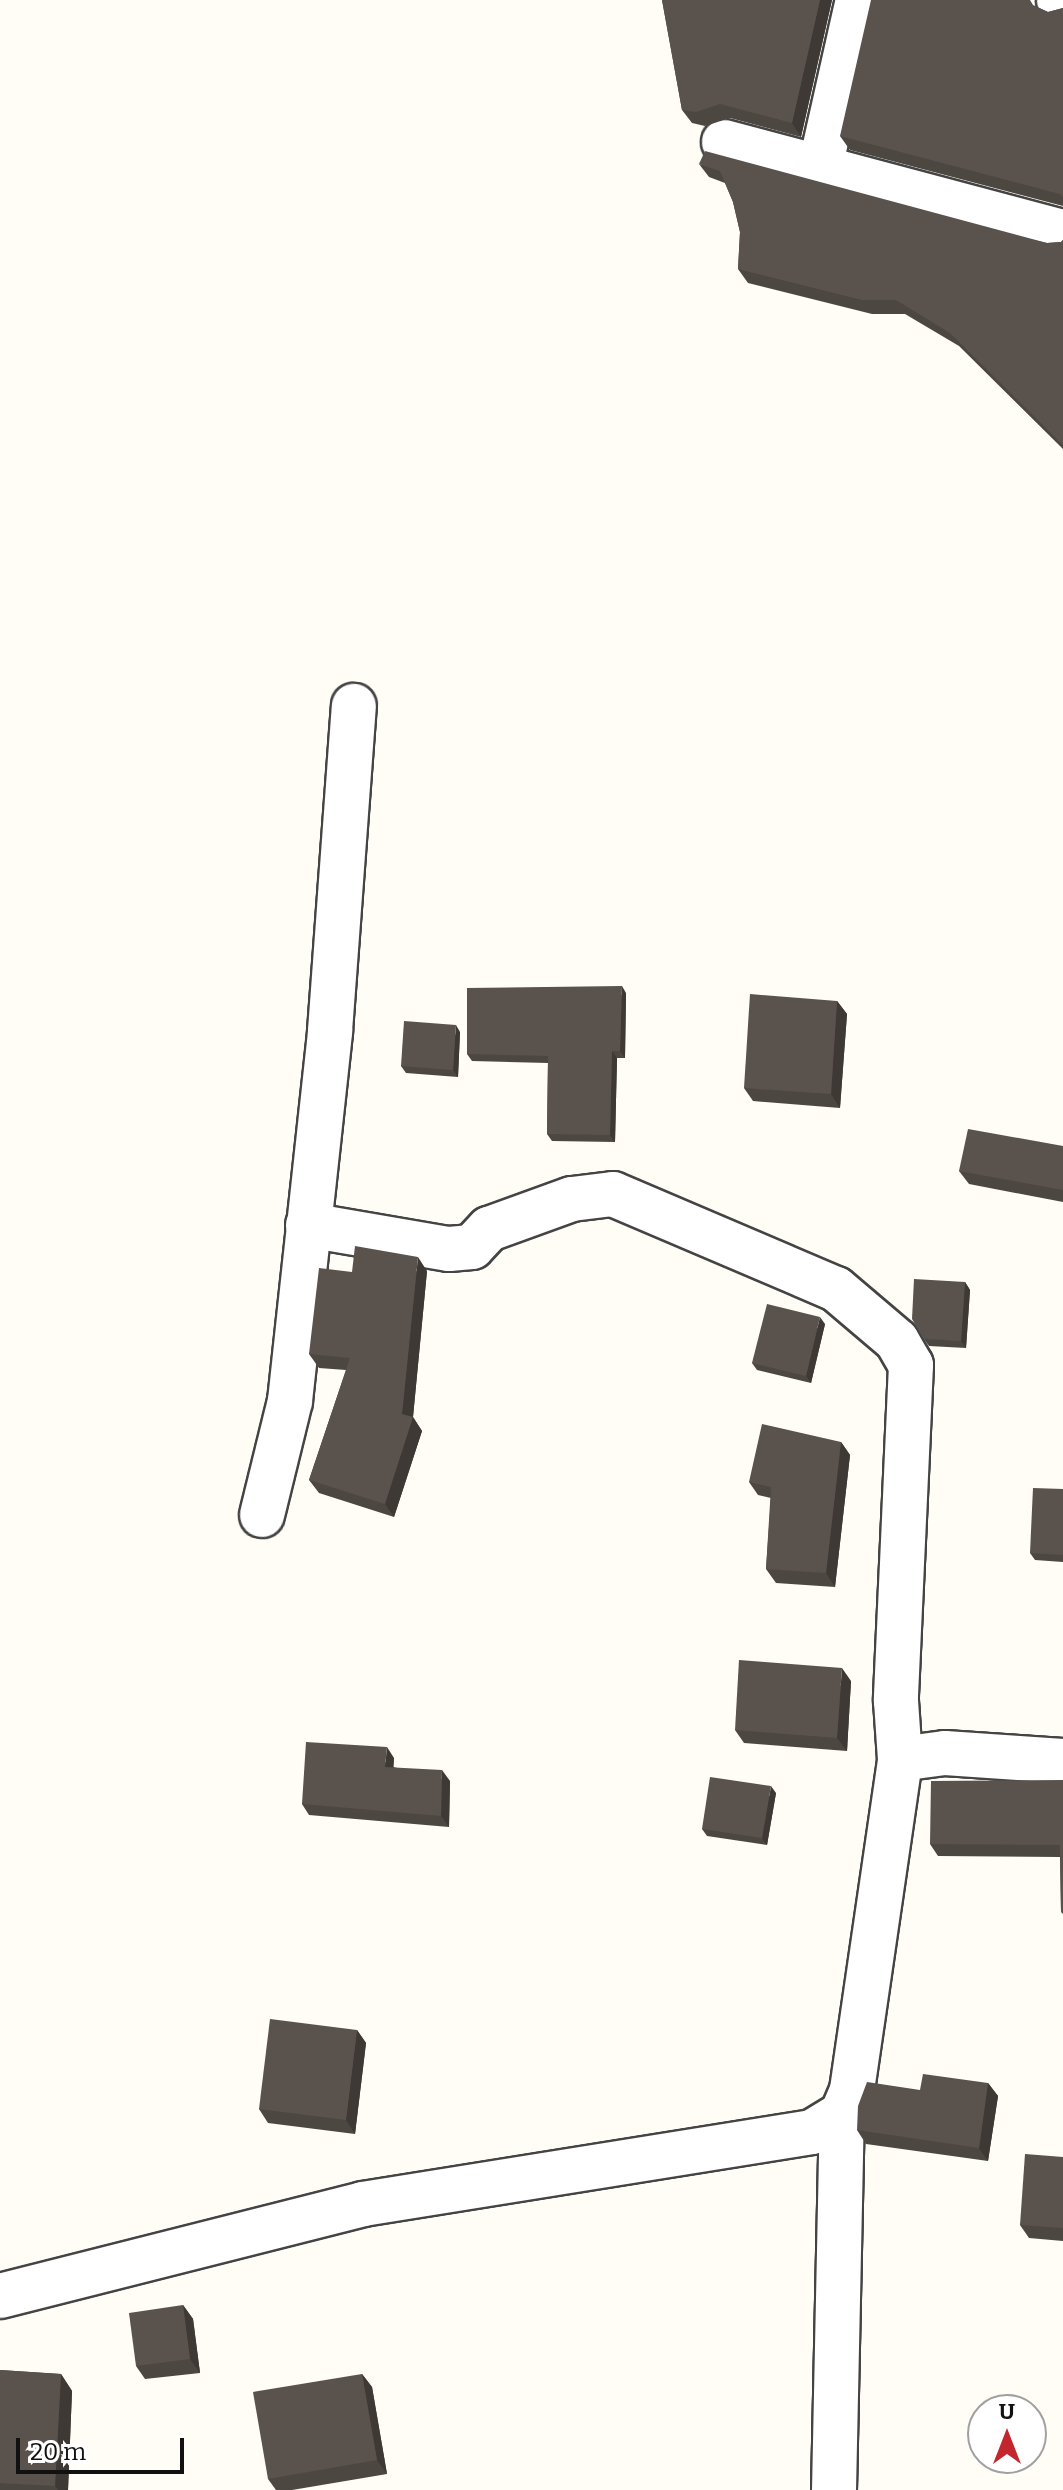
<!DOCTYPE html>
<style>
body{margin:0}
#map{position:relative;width:1063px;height:2490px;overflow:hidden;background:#fffdf5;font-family:Bitter,serif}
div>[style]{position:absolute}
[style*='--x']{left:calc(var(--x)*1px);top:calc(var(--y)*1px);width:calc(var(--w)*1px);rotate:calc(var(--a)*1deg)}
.roads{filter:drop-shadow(2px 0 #444) drop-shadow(-2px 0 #444) drop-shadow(0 2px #444) drop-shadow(0 -2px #444)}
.minor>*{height:44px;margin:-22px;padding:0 22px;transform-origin:22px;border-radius:22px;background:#fff}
.wall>*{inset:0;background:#4d4742}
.shaded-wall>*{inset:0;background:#3f3936}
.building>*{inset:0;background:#5a524d}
span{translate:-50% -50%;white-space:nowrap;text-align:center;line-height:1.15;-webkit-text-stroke:8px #fff;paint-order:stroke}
.north{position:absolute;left:967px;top:2394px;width:80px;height:80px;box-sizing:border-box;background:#fff;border:2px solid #a0a0a0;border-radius:50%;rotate:0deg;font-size:22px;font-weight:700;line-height:32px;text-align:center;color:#111}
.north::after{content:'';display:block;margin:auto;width:28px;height:36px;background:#c4262e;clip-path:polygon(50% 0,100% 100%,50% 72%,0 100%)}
.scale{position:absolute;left:16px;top:2438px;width:168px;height:36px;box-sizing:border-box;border:4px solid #111;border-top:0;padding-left:10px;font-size:24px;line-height:28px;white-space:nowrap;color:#111;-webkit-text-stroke:6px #fff;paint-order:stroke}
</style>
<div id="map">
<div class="roads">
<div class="minor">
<i style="--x:1059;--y:0;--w:4;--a:14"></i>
<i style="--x:724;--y:142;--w:351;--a:14.9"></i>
<i style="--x:820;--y:168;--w:172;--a:-77.3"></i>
<i style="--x:308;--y:1225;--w:143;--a:9.7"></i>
<i style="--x:449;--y:1249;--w:23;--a:-5"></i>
<i style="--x:472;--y:1247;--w:25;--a:-47"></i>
<i style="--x:489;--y:1229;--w:88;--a:-19.9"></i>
<i style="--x:572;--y:1199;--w:41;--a:-7"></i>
<i style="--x:613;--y:1194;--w:242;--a:23.1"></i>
<i style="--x:836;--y:1289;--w:80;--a:40.4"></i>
<i style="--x:897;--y:1341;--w:28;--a:60"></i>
<i style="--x:911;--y:1365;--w:336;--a:92.6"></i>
<i style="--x:896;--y:1701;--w:58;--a:86.1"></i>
<i style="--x:262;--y:1515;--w:117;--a:-76.2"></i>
<i style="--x:290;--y:1401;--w:372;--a:-83.8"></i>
<i style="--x:330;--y:1031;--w:326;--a:-85.8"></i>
<i style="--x:0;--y:2296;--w:374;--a:-14.2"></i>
<i style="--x:363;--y:2204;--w:455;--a:-9.1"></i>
<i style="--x:812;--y:2132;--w:35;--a:-31"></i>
<i style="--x:834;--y:2490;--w:376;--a:-88.8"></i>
<i style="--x:842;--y:2114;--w:26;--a:-67"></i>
<i style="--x:852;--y:2090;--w:334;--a:-81.7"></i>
<i style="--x:900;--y:1759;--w:45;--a:-7.6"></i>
<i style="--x:945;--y:1753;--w:118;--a:3.9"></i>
</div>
</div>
<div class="wall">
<i style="clip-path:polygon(662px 0,832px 0,801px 137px,730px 118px,705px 126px,692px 123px,682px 110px)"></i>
<i style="clip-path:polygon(1035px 6px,1048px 12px,1063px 8px,1063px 206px,850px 150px,840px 136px)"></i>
<i style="clip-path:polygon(699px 164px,1047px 243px,1061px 242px,1063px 240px,1063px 449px,959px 346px,905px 314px,872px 314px,748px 283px,738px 269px,740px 232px,733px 202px,725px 183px,709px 177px)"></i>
<i style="clip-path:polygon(626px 993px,625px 1058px,617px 1058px,615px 1142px,552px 1141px,547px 1134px,548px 1063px,472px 1061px,467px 1054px)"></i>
<i style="clip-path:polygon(837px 1001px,847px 1014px,840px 1108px,753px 1101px,744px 1088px)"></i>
<i style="clip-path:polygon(460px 1032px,458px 1077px,406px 1073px,401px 1066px)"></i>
<i style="clip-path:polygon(1063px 1146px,1063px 1202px,969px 1184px,959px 1171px)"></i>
<i style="clip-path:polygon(427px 1271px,413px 1417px,422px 1431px,394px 1517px,319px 1493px,309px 1480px,346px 1370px,319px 1368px,309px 1354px,352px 1272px)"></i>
<i style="clip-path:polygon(965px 1282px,970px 1290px,966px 1348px,929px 1346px,924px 1339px)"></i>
<i style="clip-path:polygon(825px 1324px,811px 1383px,757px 1370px,752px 1363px)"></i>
<i style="clip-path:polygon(841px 1442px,850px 1455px,835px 1587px,776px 1583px,766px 1569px,771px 1498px,758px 1495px,749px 1482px)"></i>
<i style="clip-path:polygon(1063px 1489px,1063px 1562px,1035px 1560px,1030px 1553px)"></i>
<i style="clip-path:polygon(851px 1681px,847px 1751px,744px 1743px,735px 1730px)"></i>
<i style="clip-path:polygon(394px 1758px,393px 1767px,450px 1781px,449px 1827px,309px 1815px,302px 1804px)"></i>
<i style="clip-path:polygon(1063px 1780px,1063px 1914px,1061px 1912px,1060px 1857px,938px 1856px,930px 1844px)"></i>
<i style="clip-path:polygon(776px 1793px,767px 1845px,707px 1836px,702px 1829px)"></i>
<i style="clip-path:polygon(357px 2030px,366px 2043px,355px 2134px,268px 2123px,259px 2109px)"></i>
<i style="clip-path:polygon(988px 2083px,998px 2096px,988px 2161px,866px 2144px,857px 2130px,920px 2090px)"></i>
<i style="clip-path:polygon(1063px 2157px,1063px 2241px,1029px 2238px,1020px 2225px)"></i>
<i style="clip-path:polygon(183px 2305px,193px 2319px,200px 2373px,145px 2379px,136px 2366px)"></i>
<i style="clip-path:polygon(0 2370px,61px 2374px,72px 2391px,68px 2490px,0 2490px)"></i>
<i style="clip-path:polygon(362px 2374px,372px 2387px,387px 2474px,292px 2490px,276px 2490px,268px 2479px)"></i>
</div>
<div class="shaded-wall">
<i style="clip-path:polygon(820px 0,832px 0,801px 137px,792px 123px)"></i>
<i style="clip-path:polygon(622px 986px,626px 993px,625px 1058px,620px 1051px)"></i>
<i style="clip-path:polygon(837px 1001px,847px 1014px,840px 1108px,831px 1094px)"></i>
<i style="clip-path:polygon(456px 1025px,460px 1032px,458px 1077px,453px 1070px)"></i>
<i style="clip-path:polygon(612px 1051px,617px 1058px,615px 1142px,610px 1135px)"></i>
<i style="clip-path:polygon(418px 1257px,427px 1271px,413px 1417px,422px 1431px,394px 1517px,385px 1504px,402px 1414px)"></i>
<i style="clip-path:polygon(965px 1282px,970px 1290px,966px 1348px,961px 1341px)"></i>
<i style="clip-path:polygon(820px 1317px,825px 1324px,811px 1383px,806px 1376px)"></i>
<i style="clip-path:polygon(841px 1442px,850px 1455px,835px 1587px,826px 1573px)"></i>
<i style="clip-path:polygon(842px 1668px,851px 1681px,847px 1751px,837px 1738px)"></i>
<i style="clip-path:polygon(387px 1747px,394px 1758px,393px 1778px,385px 1767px)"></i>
<i style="clip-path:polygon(442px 1770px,450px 1781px,449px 1827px,441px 1816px)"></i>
<i style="clip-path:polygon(771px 1786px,776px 1793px,767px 1845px,762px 1838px)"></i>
<i style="clip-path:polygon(357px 2030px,366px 2043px,355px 2134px,346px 2120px)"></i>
<i style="clip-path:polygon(988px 2083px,998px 2096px,988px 2161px,979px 2148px)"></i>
<i style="clip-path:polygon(183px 2305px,193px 2319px,200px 2373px,190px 2359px)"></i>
<i style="clip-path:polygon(61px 2374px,72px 2391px,68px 2490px,58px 2490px,55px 2486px)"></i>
<i style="clip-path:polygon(362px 2374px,372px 2387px,387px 2474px,377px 2460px)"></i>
</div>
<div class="building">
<i style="clip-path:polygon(662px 0,820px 0,792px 123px,720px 104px,696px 112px,682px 110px)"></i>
<i style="clip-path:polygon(871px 0,1030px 0,1033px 5px,1048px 12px,1063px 8px,1063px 197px,1060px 194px,840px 136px)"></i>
<i style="clip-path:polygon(705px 151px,1047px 243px,1061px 242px,1063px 240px,1063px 445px,950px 333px,896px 300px,862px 300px,738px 269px,740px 232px,733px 202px,720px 171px,699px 164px)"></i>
<i style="clip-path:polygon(622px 986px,620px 1051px,612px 1051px,610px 1135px,547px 1134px,548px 1056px,467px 1054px,467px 988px)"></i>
<i style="clip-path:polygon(750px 994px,837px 1001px,831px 1094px,744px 1088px)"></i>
<i style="clip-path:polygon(404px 1021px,456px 1025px,453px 1070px,401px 1066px)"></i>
<i style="clip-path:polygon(968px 1129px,1063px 1146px,1063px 1190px,959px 1171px)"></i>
<i style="clip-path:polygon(355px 1246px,418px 1257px,402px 1414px,413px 1417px,385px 1504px,309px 1480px,350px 1358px,309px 1354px,319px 1268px,352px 1272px)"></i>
<i style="clip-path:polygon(914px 1279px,965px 1282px,961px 1341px,924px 1339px,912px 1319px)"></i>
<i style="clip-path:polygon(767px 1304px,820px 1317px,806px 1376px,752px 1363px)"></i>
<i style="clip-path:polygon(762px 1424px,841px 1442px,826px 1573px,766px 1569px,771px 1487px,749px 1482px)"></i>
<i style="clip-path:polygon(1033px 1488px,1063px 1489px,1063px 1555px,1030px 1553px)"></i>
<i style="clip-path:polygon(739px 1660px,842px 1668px,837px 1738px,735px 1730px)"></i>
<i style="clip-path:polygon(306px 1742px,387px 1747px,385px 1767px,442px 1770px,441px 1816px,302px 1804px)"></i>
<i style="clip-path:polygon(710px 1777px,771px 1786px,762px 1838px,702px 1829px)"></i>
<i style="clip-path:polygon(1063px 1780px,1063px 1912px,1061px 1912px,1060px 1845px,930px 1844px,931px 1781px)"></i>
<i style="clip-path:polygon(270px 2019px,357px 2030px,346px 2120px,259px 2109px)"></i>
<i style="clip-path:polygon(923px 2074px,988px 2083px,979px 2148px,857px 2130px,858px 2106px,867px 2082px,920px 2090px)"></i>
<i style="clip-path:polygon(1025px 2154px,1063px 2157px,1063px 2228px,1020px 2225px)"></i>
<i style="clip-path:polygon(183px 2305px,190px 2359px,136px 2366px,129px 2313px)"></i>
<i style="clip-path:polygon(0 2370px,61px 2374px,55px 2486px,0 2483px)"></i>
<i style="clip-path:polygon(362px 2374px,377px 2460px,268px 2479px,253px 2392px)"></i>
</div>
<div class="north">U</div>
<div class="scale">20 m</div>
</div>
